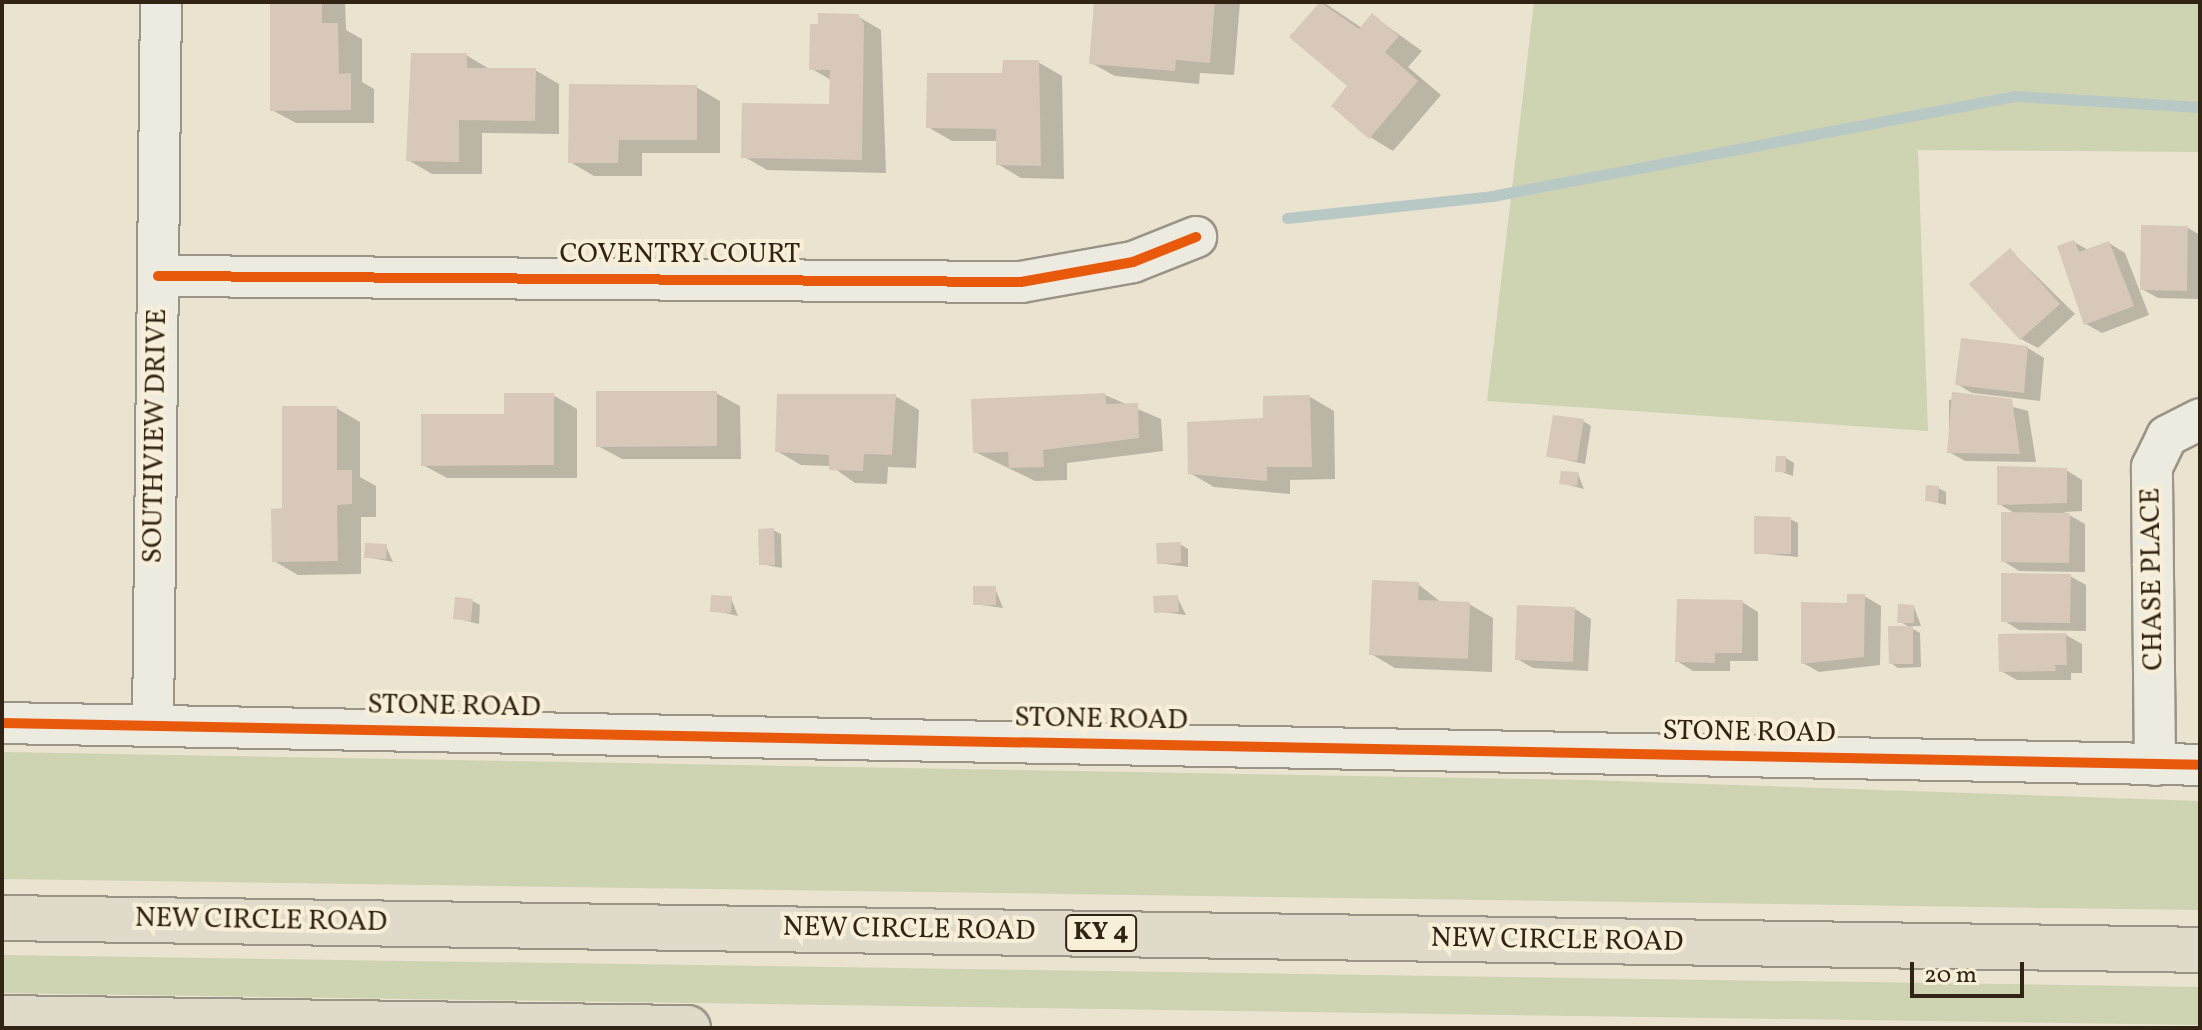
<!DOCTYPE html>
<style>
body{margin:0}
#map{position:relative;width:2202px;height:1030px;overflow:hidden;background:#eae3d0;font-family:Vollkorn,serif}
div>[style]{position:absolute}
[style*='--x']{left:calc(var(--x)*1px);top:calc(var(--y)*1px);width:calc(var(--w)*1px);rotate:calc(var(--a)*1deg)}
.green>*{inset:0;background:#ced3b1}
.shadow>*{inset:0;background:#0003}
.stream>*{height:11px;margin:-5.5px;padding:0 5.5px;transform-origin:5.5px;border-radius:5.5px;background:#b8c8c5}
.building>*{inset:0;background:#d7c8ba}
.roads{filter:drop-shadow(2px 0 #9a9487) drop-shadow(-2px 0 #9a9487) drop-shadow(0 2px #9a9487) drop-shadow(0 -2px #9a9487)}
.minor>*{height:40px;margin:-20px;padding:0 20px;transform-origin:20px;border-radius:20px;background:#edeae0}
.highway>*{height:44px;margin:-22px;padding:0 22px;transform-origin:22px;border-radius:22px;background:#e0daca}
.cycleway>*{height:10px;margin:-5px;padding:0 5px;transform-origin:5px;border-radius:5px;background:#e8590c}
span{translate:-50% -50%;white-space:nowrap;text-align:center;line-height:1.15;-webkit-text-stroke:8px #f8efd9;paint-order:stroke}
.shield-label span{padding:2px 6px;background:#f8efd9;border:2px solid;border-radius:6px;-webkit-text-stroke-width:0}
.shield-label{font-size:26px;color:#322414;font-weight:700}
.street-label{font-size:28px;color:#322414}
.frame{position:absolute;inset:0;border:4px solid #322414;pointer-events:none}
.scale{position:absolute;left:1910px;top:962px;width:114px;height:36px;box-sizing:border-box;border:4px solid #322414;border-top:0;padding-left:10px;font-size:24px;line-height:28px;white-space:nowrap;color:#322414;-webkit-text-stroke:6px #f8efd9;paint-order:stroke}
</style>
<div id="map">
<div class="green">
<i style="clip-path:polygon(1534px 2px,2200px 2px,2200px 152px,1918px 150px,1928px 431px,1487px 401px)"></i>
<i style="clip-path:polygon(2px 752px,1587px 780px,2200px 801px,2200px 910px,2px 879px)"></i>
<i style="clip-path:polygon(2px 955px,2200px 987px,2200px 1025px,2px 993px)"></i>
</div>
<div class="shadow">
<i style="clip-path:polygon(272px 2px,345px 2px,346px 30px,362px 39px,362px 82px,374px 89px,374px 123px,296px 123px,272px 110px)"></i>
<i style="clip-path:polygon(1096px 2px,1240px 2px,1234px 75px,1200px 73px,1199px 84px,1115px 76px,1091px 63px)"></i>
<i style="clip-path:polygon(1323px 2px,1362px 28px,1373px 16px,1422px 51px,1408px 67px,1441px 95px,1393px 151px,1370px 137px,1350px 86px,1292px 37px)"></i>
<i style="clip-path:polygon(857px 16px,881px 30px,886px 173px,767px 170px,743px 156px,831px 106px,831px 80px,812px 69px)"></i>
<i style="clip-path:polygon(466px 55px,491px 70px,535px 70px,559px 84px,559px 134px,482px 133px,482px 174px,432px 174px,408px 160px)"></i>
<i style="clip-path:polygon(1038px 62px,1062px 76px,1064px 179px,1021px 178px,998px 164px,998px 141px,952px 141px,928px 127px,1004px 75px)"></i>
<i style="clip-path:polygon(696px 87px,720px 101px,720px 153px,642px 153px,642px 176px,594px 176px,570px 162px)"></i>
<i style="clip-path:polygon(2188px 228px,2200px 235px,2200px 299px,2158px 298px,2142px 289px)"></i>
<i style="clip-path:polygon(2074px 242px,2090px 251px,2109px 243px,2125px 253px,2149px 315px,2102px 333px,2086px 324px)"></i>
<i style="clip-path:polygon(2010px 250px,2075px 314px,2038px 348px,2021px 339px)"></i>
<i style="clip-path:polygon(2028px 348px,2044px 358px,2040px 401px,1972px 393px,1957px 384px)"></i>
<i style="clip-path:polygon(716px 393px,740px 406px,741px 459px,622px 459px,598px 446px)"></i>
<i style="clip-path:polygon(553px 395px,577px 409px,577px 478px,447px 478px,423px 465px)"></i>
<i style="clip-path:polygon(1105px 395px,1161px 419px,1163px 451px,1067px 463px,1067px 480px,1035px 481px,975px 452px)"></i>
<i style="clip-path:polygon(1968px 395px,2028px 411px,2036px 462px,1965px 461px,1949px 452px,1949px 400px)"></i>
<i style="clip-path:polygon(895px 396px,919px 410px,916px 468px,888px 467px,887px 484px,855px 483px,831px 466px,801px 465px,777px 451px)"></i>
<i style="clip-path:polygon(1310px 397px,1334px 411px,1335px 479px,1290px 480px,1290px 494px,1214px 487px,1190px 473px)"></i>
<i style="clip-path:polygon(336px 408px,360px 422px,360px 477px,376px 486px,376px 517px,361px 517px,361px 574px,298px 575px,274px 561px,284px 510px)"></i>
<i style="clip-path:polygon(1583px 421px,1591px 426px,1585px 464px,1548px 456px)"></i>
<i style="clip-path:polygon(1786px 458px,1794px 463px,1793px 476px,1777px 470px)"></i>
<i style="clip-path:polygon(2066px 470px,2082px 480px,2082px 511px,2064px 512px,2085px 524px,2085px 572px,2019px 571px,2003px 561px,2016px 514px,1999px 504px)"></i>
<i style="clip-path:polygon(1578px 474px,1584px 489px,1561px 483px)"></i>
<i style="clip-path:polygon(1938px 488px,1946px 492px,1946px 505px,1927px 500px)"></i>
<i style="clip-path:polygon(1790px 519px,1798px 523px,1798px 557px,1756px 553px)"></i>
<i style="clip-path:polygon(773px 530px,781px 534px,782px 568px,761px 564px)"></i>
<i style="clip-path:polygon(1180px 544px,1188px 549px,1188px 567px,1159px 563px)"></i>
<i style="clip-path:polygon(386px 546px,393px 562px,366px 557px)"></i>
<i style="clip-path:polygon(2070px 576px,2086px 585px,2086px 631px,2019px 630px,2003px 620px)"></i>
<i style="clip-path:polygon(1418px 584px,1442px 603px,1469px 604px,1493px 618px,1492px 672px,1395px 668px,1371px 654px)"></i>
<i style="clip-path:polygon(995px 588px,1003px 608px,975px 604px)"></i>
<i style="clip-path:polygon(1864px 596px,1881px 606px,1880px 665px,1819px 672px,1803px 663px)"></i>
<i style="clip-path:polygon(1177px 597px,1186px 615px,1156px 611px)"></i>
<i style="clip-path:polygon(731px 598px,738px 616px,712px 610px)"></i>
<i style="clip-path:polygon(472px 601px,480px 605px,479px 624px,455px 618px)"></i>
<i style="clip-path:polygon(1742px 602px,1758px 612px,1758px 661px,1730px 661px,1730px 671px,1693px 671px,1677px 661px)"></i>
<i style="clip-path:polygon(1914px 607px,1921px 626px,1908px 626px,1920px 633px,1921px 667px,1898px 668px,1891px 663px,1911px 628px,1899px 621px)"></i>
<i style="clip-path:polygon(1575px 609px,1591px 619px,1588px 671px,1533px 668px,1517px 659px)"></i>
<i style="clip-path:polygon(2066px 635px,2082px 644px,2082px 673px,2071px 673px,2071px 680px,2017px 680px,2001px 671px)"></i>
</div>
<div class="stream">
<i style="--x:1287;--y:218;--w:206;--a:-6.1"></i>
<i style="--x:1492;--y:196;--w:532;--a:-10.82"></i>
<i style="--x:2015;--y:96;--w:185;--a:3.4"></i>
</div>
<div class="building">
<i style="clip-path:polygon(270px 2px,322px 2px,322px 23px,338px 23px,339px 74px,351px 73px,351px 110px,270px 111px)"></i>
<i style="clip-path:polygon(1094px 2px,1215px 2px,1210px 63px,1176px 60px,1175px 71px,1089px 64px)"></i>
<i style="clip-path:polygon(1320px 2px,1359px 29px,1372px 13px,1399px 36px,1385px 52px,1418px 81px,1369px 139px,1331px 106px,1347px 86px,1289px 37px)"></i>
<i style="clip-path:polygon(818px 13px,858px 14px,864px 24px,862px 160px,741px 158px,742px 103px,829px 104px,830px 70px,809px 70px,810px 24px,818px 24px)"></i>
<i style="clip-path:polygon(411px 53px,467px 53px,467px 68px,536px 68px,535px 121px,459px 120px,459px 162px,406px 161px)"></i>
<i style="clip-path:polygon(1003px 60px,1039px 60px,1041px 166px,996px 165px,996px 129px,926px 128px,927px 73px,1002px 73px)"></i>
<i style="clip-path:polygon(569px 84px,697px 85px,697px 140px,619px 140px,618px 163px,568px 163px)"></i>
<i style="clip-path:polygon(2141px 225px,2188px 226px,2187px 291px,2140px 290px)"></i>
<i style="clip-path:polygon(2074px 240px,2079px 252px,2109px 241px,2134px 306px,2084px 325px,2057px 246px)"></i>
<i style="clip-path:polygon(2010px 248px,2060px 304px,2020px 340px,1969px 284px)"></i>
<i style="clip-path:polygon(1961px 338px,2028px 346px,2024px 393px,1955px 385px)"></i>
<i style="clip-path:polygon(596px 391px,717px 391px,717px 446px,596px 447px)"></i>
<i style="clip-path:polygon(1952px 392px,2012px 399px,2020px 454px,1947px 453px)"></i>
<i style="clip-path:polygon(504px 393px,554px 393px,554px 465px,421px 466px,421px 414px,504px 414px)"></i>
<i style="clip-path:polygon(1105px 393px,1106px 404px,1138px 403px,1139px 438px,1043px 450px,1044px 467px,1009px 468px,1008px 452px,973px 453px,971px 399px)"></i>
<i style="clip-path:polygon(777px 394px,896px 394px,892px 455px,864px 454px,863px 471px,829px 470px,829px 455px,775px 452px)"></i>
<i style="clip-path:polygon(1310px 395px,1312px 467px,1267px 467px,1267px 481px,1188px 474px,1187px 422px,1263px 418px,1263px 396px)"></i>
<i style="clip-path:polygon(282px 406px,337px 406px,337px 470px,352px 470px,352px 504px,337px 505px,338px 561px,272px 562px,271px 509px,282px 508px)"></i>
<i style="clip-path:polygon(1553px 415px,1584px 419px,1577px 461px,1546px 457px)"></i>
<i style="clip-path:polygon(1776px 456px,1786px 456px,1786px 472px,1775px 472px)"></i>
<i style="clip-path:polygon(1997px 466px,2067px 468px,2067px 503px,1997px 505px)"></i>
<i style="clip-path:polygon(1561px 471px,1579px 472px,1577px 486px,1559px 484px)"></i>
<i style="clip-path:polygon(1926px 485px,1939px 486px,1938px 502px,1925px 501px)"></i>
<i style="clip-path:polygon(2001px 512px,2070px 513px,2069px 563px,2001px 562px)"></i>
<i style="clip-path:polygon(1754px 516px,1791px 517px,1791px 554px,1754px 554px)"></i>
<i style="clip-path:polygon(774px 528px,775px 565px,759px 565px,758px 529px)"></i>
<i style="clip-path:polygon(1181px 542px,1181px 563px,1157px 564px,1156px 543px)"></i>
<i style="clip-path:polygon(365px 543px,387px 544px,386px 559px,364px 558px)"></i>
<i style="clip-path:polygon(2001px 573px,2071px 574px,2070px 623px,2001px 622px)"></i>
<i style="clip-path:polygon(1372px 580px,1419px 582px,1418px 600px,1470px 602px,1468px 659px,1369px 655px)"></i>
<i style="clip-path:polygon(973px 586px,996px 586px,996px 605px,973px 605px)"></i>
<i style="clip-path:polygon(1847px 594px,1865px 594px,1864px 657px,1801px 664px,1801px 602px,1847px 603px)"></i>
<i style="clip-path:polygon(711px 595px,732px 596px,731px 613px,710px 612px)"></i>
<i style="clip-path:polygon(1178px 595px,1179px 612px,1154px 613px,1153px 596px)"></i>
<i style="clip-path:polygon(455px 597px,473px 599px,471px 621px,453px 619px)"></i>
<i style="clip-path:polygon(1677px 599px,1743px 600px,1742px 653px,1715px 653px,1715px 663px,1675px 662px)"></i>
<i style="clip-path:polygon(1898px 604px,1914px 605px,1914px 623px,1897px 623px)"></i>
<i style="clip-path:polygon(1517px 605px,1575px 607px,1573px 662px,1515px 660px)"></i>
<i style="clip-path:polygon(1888px 626px,1913px 626px,1913px 664px,1889px 664px)"></i>
<i style="clip-path:polygon(2066px 633px,2067px 665px,2055px 665px,2056px 671px,1999px 672px,1998px 634px)"></i>
</div>
<div class="roads">
<div class="minor">
<i style="--x:158;--y:276;--w:863;--a:0.4"></i>
<i style="--x:1021;--y:282;--w:114;--a:-10.1"></i>
<i style="--x:1133;--y:262;--w:68;--a:-21.6"></i>
<i style="--x:2;--y:723;--w:2198;--a:1.09"></i>
<i style="--x:153;--y:725;--w:723;--a:-89.37"></i>
<i style="--x:2155;--y:765;--w:298;--a:-90.6"></i>
<i style="--x:2152;--y:467;--w:34;--a:-64"></i>
<i style="--x:2167;--y:436;--w:37;--a:-27"></i>
</div>
<div class="highway">
<i style="--x:2;--y:918;--w:2198;--a:0.83"></i>
<i style="--x:2;--y:1018;--w:686;--a:0.84"></i>
</div>
</div>
<div class="cycleway">
<i style="--x:158;--y:276;--w:863;--a:0.4"></i>
<i style="--x:1021;--y:282;--w:114;--a:-10.1"></i>
<i style="--x:1133;--y:262;--w:68;--a:-21.6"></i>
<i style="--x:2;--y:723;--w:2198;--a:1.09"></i>
</div>
<div class="shield-label">
<span style="left:1101px;top:933px">KY 4</span>
</div>
<div class="street-label">
<span style="left:680px;top:255px">COVENTRY COURT</span>
<span style="left:156px;top:436px;rotate:-89deg">SOUTHVIEW DRIVE</span>
<span style="left:2153px;top:579px;rotate:-91deg">CHASE PLACE</span>
<span style="left:454px;top:707px;rotate:1deg">STONE ROAD</span>
<span style="left:1101px;top:720px;rotate:1deg">STONE ROAD</span>
<span style="left:1749px;top:733px;rotate:1deg">STONE ROAD</span>
<span style="left:261px;top:921px;rotate:1deg">NEW CIRCLE ROAD</span>
<span style="left:909px;top:930px;rotate:1deg">NEW CIRCLE ROAD</span>
<span style="left:1557px;top:941px;rotate:1deg">NEW CIRCLE ROAD</span>
</div>
<div class="frame"></div>
<div class="scale">20 m</div>
</div>
